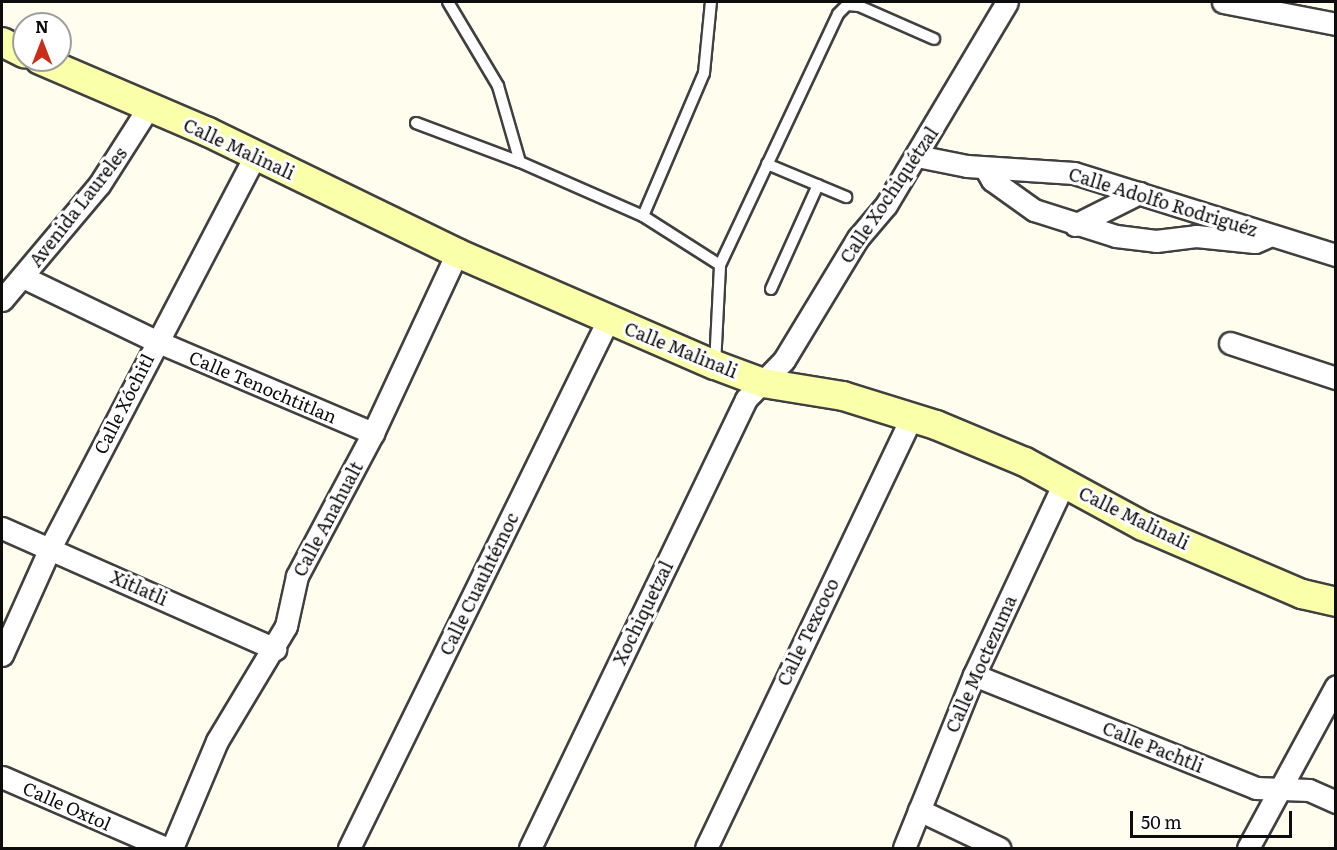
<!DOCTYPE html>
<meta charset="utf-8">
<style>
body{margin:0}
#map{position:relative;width:1337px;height:850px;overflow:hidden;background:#fffeee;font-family:Literata,serif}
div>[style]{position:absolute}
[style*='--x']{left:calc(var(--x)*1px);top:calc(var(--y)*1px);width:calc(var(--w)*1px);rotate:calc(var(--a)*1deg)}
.roads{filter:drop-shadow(2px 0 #404040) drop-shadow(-2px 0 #404040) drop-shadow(0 2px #404040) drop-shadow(0 -2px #404040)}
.lane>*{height:10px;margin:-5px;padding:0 5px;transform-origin:5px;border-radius:5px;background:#fff}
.street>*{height:21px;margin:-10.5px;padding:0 10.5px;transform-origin:10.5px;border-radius:10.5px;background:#fff}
.secondary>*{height:28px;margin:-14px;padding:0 14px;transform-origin:14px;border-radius:14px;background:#faffa9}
span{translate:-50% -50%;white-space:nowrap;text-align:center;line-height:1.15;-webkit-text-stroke:6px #fff;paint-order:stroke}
.street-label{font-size:18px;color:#0d0d0d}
.frame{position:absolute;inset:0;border:3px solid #0d0d0d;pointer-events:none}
.north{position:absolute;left:12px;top:12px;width:60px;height:60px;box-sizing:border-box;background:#fff;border:2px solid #9e9e9e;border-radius:50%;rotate:0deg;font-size:16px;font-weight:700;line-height:24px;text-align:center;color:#0d0d0d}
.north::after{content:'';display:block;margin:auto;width:21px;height:27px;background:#ca2d19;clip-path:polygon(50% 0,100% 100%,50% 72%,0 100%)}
.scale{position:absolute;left:1130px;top:811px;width:162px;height:27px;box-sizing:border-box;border:3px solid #0d0d0d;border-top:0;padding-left:8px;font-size:18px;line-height:21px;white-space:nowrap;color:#0d0d0d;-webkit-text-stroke:4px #fff;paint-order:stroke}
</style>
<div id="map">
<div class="roads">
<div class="lane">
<i style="--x:448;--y:2;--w:98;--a:59.2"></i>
<i style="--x:498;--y:86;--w:79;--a:73.9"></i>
<i style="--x:416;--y:123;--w:111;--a:20.6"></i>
<i style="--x:520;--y:162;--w:134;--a:23.7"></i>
<i style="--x:643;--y:216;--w:91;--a:32.5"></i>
<i style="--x:767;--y:164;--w:86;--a:22.7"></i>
<i style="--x:643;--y:216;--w:155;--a:-66.9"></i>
<i style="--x:704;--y:73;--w:71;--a:-84.4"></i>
<i style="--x:771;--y:289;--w:114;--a:-65.7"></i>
<i style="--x:715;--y:365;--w:100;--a:-87.1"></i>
<i style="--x:720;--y:265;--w:277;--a:-64.8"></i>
<i style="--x:838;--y:14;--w:13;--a:-45"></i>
<i style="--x:847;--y:5;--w:12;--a:5"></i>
<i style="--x:859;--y:6;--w:82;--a:23.7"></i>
</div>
<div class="street">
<i style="--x:1223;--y:2;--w:115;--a:11"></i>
<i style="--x:917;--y:156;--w:51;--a:11.3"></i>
<i style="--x:967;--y:166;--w:107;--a:3.7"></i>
<i style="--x:1074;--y:173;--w:275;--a:17.4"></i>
<i style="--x:985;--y:168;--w:14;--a:60"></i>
<i style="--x:992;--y:180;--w:52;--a:35.5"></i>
<i style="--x:1034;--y:210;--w:86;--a:17.6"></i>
<i style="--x:1116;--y:236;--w:40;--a:7.1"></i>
<i style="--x:1156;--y:241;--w:40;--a:-7.1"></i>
<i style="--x:1196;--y:236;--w:59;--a:5.8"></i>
<i style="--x:1255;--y:242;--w:13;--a:-23"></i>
<i style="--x:1075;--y:225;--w:72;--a:-26.6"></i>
<i style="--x:23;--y:277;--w:148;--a:25.7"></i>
<i style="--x:156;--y:341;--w:236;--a:23"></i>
<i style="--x:2;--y:300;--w:150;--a:-49.9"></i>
<i style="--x:99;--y:185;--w:91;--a:-57.5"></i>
<i style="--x:1230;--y:343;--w:112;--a:18.3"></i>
<i style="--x:2;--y:528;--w:299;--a:23.9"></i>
<i style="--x:2;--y:655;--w:117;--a:-65.8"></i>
<i style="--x:50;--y:548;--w:442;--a:-62.4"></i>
<i style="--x:974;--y:675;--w:304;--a:21.8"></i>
<i style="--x:1256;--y:788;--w:53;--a:2.2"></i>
<i style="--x:1309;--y:790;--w:30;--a:24"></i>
<i style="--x:2;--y:777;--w:178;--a:23.5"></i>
<i style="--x:919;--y:810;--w:89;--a:25.4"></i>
<i style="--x:172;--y:848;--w:116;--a:-67.2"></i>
<i style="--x:217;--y:741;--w:134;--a:-59"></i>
<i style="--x:286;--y:626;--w:51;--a:-77.6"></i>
<i style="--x:297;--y:576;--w:162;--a:-62"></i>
<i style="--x:373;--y:433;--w:199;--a:-65"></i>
<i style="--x:349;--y:848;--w:588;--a:-63.87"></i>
<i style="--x:530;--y:848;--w:498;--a:-64.3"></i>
<i style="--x:746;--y:399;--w:54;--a:-45.7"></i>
<i style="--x:784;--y:360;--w:143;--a:-58.8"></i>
<i style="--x:858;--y:238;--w:43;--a:-49.7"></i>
<i style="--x:886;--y:205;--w:236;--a:-59.2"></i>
<i style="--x:706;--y:848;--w:479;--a:-64.5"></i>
<i style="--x:904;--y:848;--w:187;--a:-68"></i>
<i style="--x:974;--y:675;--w:212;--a:-64.9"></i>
<i style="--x:1248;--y:848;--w:184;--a:-61.5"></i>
</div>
<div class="secondary">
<i style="--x:2;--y:42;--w:25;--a:27"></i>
<i style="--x:40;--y:60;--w:183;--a:23.2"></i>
<i style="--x:208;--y:132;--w:277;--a:25.9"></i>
<i style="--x:457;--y:253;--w:281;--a:23.5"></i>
<i style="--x:715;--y:365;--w:51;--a:20.6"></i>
<i style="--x:763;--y:383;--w:81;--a:9.2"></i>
<i style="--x:843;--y:396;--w:97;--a:17.3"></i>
<i style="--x:936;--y:425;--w:96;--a:22.6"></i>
<i style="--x:1025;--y:462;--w:134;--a:28.5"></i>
<i style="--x:1143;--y:526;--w:173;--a:23.2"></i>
<i style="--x:1302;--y:594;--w:35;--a:13"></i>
</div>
</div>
<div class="street-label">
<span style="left:239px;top:149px;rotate:25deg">Calle Malinali</span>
<span style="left:889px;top:195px;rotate:-56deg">Calle Xochiquétzal</span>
<span style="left:1163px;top:202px;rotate:17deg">Calle Adolfo Rodriguéz</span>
<span style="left:78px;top:207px;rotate:-52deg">Avenida Laureles</span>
<span style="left:681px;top:350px;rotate:22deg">Calle Malinali</span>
<span style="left:263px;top:387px;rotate:23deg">Calle Tenochtitlan</span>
<span style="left:124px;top:404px;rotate:-63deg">Calle Xóchitl</span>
<span style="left:1134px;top:518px;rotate:26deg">Calle Malinali</span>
<span style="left:328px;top:519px;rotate:-62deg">Calle Anahualt</span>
<span style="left:479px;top:584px;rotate:-64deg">Calle Cuauhtémoc</span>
<span style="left:139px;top:588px;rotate:24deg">Xitlatli</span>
<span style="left:643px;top:613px;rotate:-64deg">Xochiquetzal</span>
<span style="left:808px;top:632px;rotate:-64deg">Calle Texcoco</span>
<span style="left:981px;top:664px;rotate:-66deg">Calle Moctezuma</span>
<span style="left:1153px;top:747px;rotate:22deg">Calle Pachtli</span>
<span style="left:67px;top:806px;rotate:24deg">Calle Oxtol</span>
</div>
<div class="frame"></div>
<div class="north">N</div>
<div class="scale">50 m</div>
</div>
